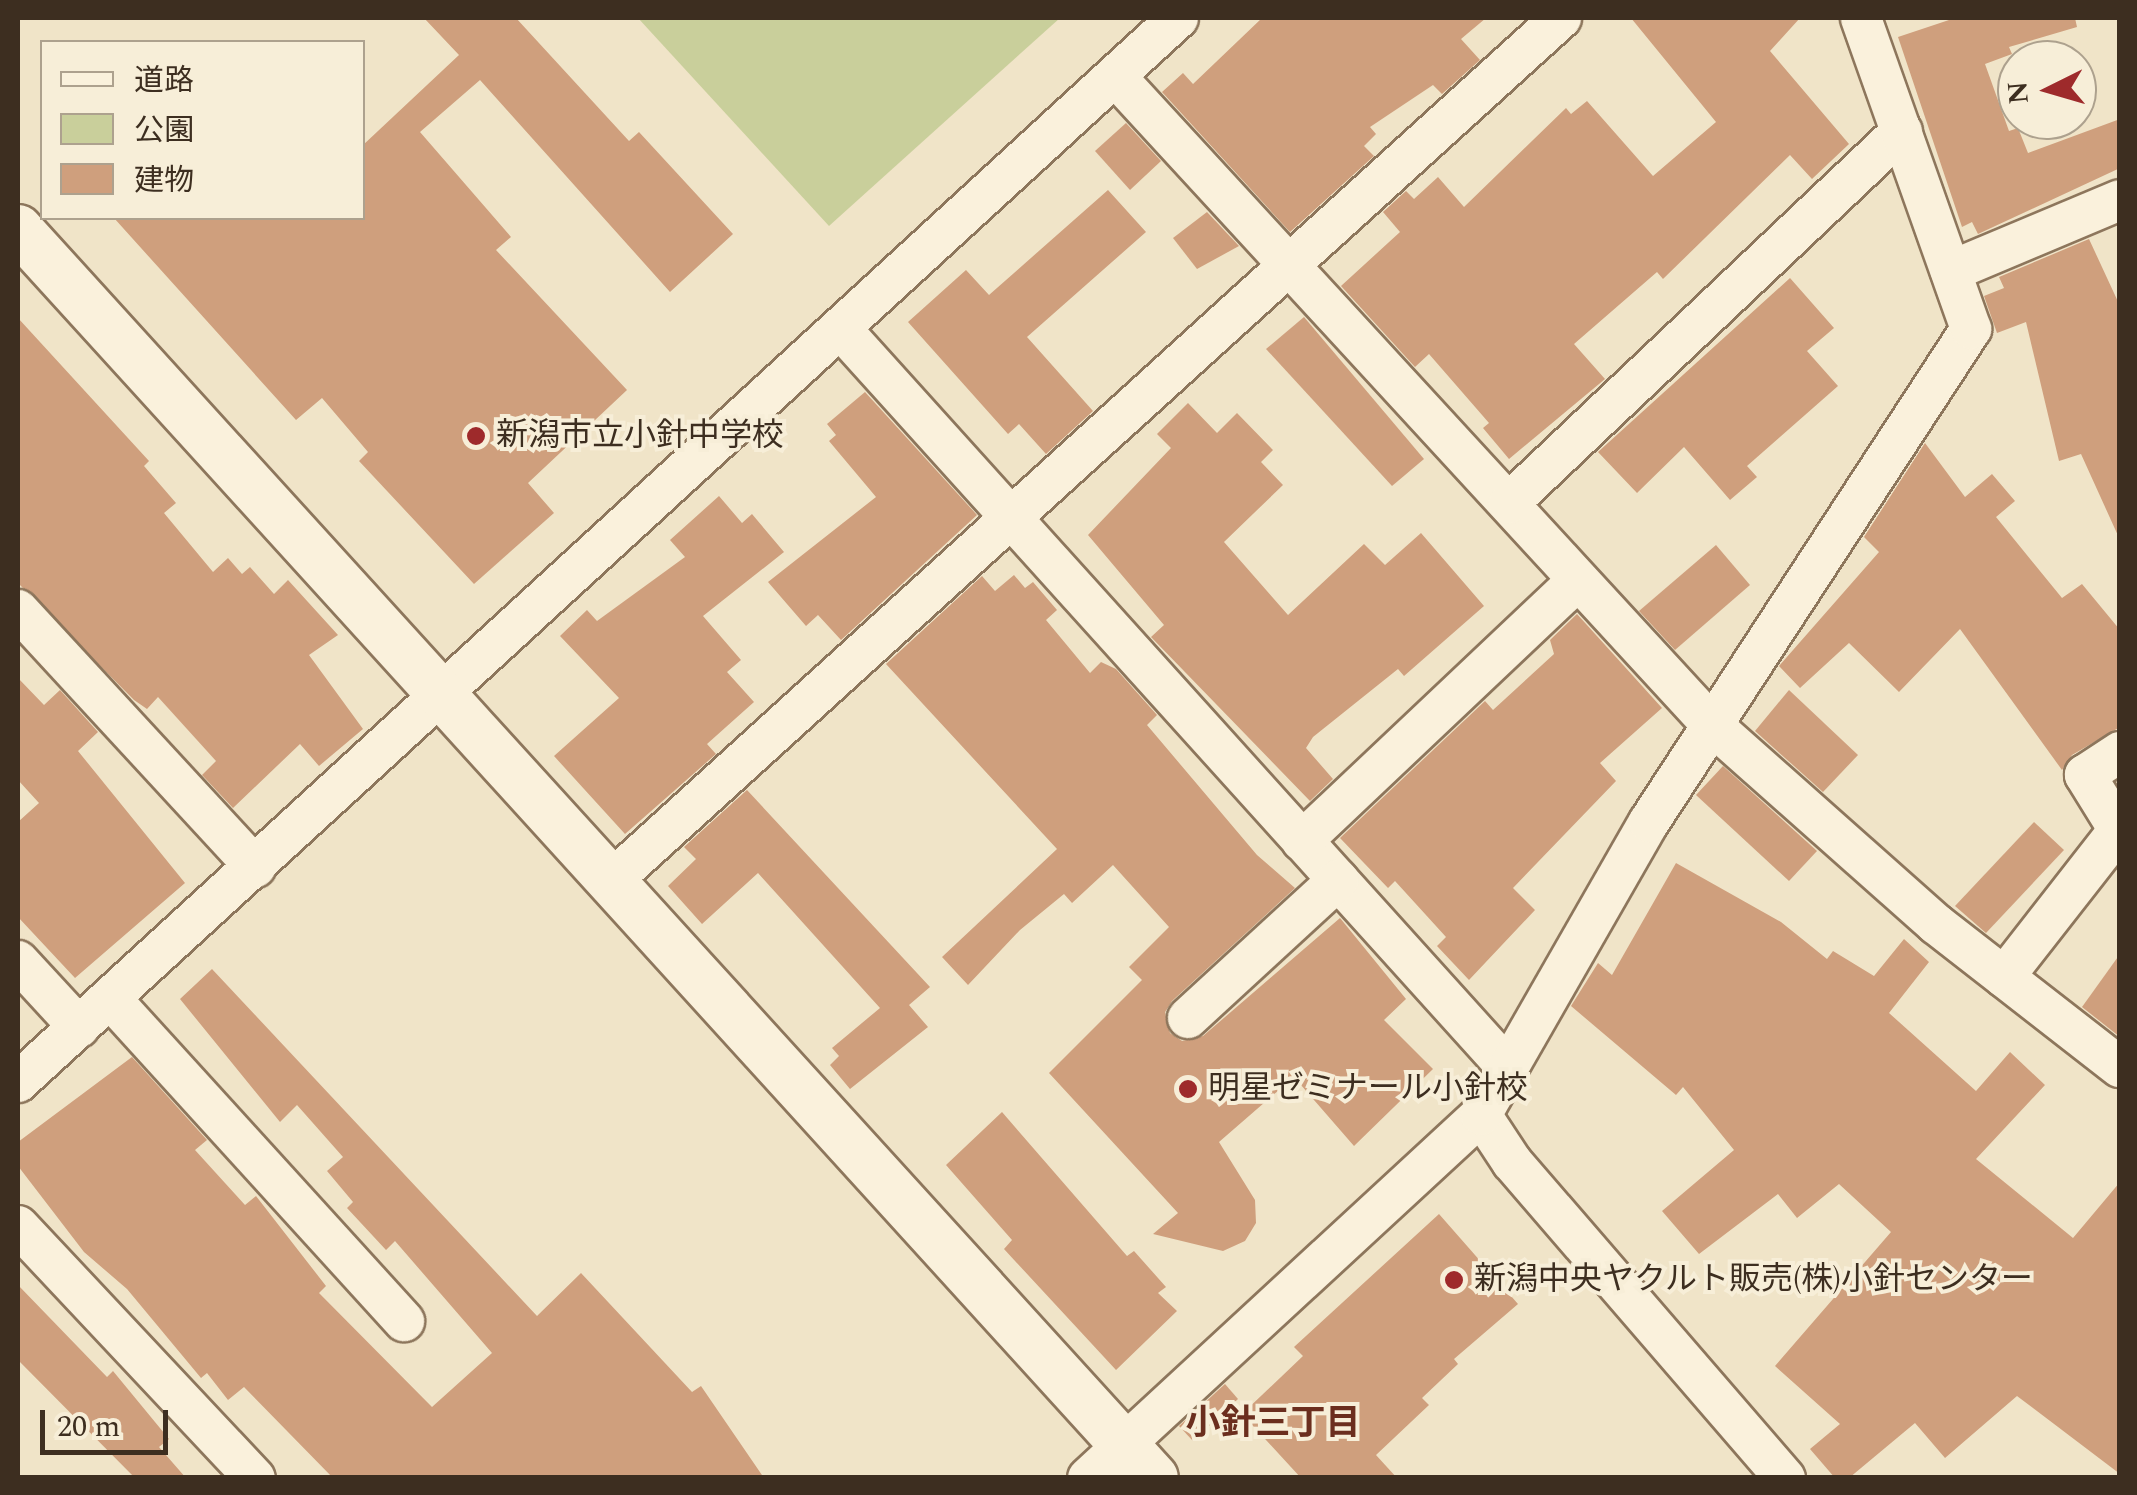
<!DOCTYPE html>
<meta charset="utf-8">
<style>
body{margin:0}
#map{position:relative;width:2137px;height:1495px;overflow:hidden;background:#f0e4c8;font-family:Spectral,"Noto Sans JP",serif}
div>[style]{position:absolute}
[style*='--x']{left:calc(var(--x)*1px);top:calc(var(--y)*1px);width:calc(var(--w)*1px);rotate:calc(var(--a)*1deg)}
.green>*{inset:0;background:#c9cf9b}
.building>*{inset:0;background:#cf9f7d}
.roads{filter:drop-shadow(2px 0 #8d765c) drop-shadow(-2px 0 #8d765c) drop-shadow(0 2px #8d765c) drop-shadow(0 -2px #8d765c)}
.minor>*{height:40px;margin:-20px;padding:0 20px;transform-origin:20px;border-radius:20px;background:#faf1dc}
.tertiary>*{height:48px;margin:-24px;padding:0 24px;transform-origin:24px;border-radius:24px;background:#faf1dc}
.dots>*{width:28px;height:28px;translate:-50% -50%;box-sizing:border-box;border:5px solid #f7eed8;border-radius:50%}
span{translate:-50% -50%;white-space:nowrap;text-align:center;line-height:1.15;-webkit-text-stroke:8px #f7eed8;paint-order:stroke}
.poi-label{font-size:32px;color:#3d2e20}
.left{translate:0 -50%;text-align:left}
.neighbourhood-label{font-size:35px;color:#6b2e1e;font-weight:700}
.frame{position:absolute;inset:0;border:20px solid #3d2e20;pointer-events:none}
.legend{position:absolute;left:40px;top:40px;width:325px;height:180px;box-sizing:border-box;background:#f7eed8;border:2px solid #ada18e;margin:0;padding:12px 18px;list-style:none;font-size:30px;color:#3d2e20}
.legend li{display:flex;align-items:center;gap:20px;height:50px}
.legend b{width:50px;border:2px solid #ada18e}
.north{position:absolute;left:1997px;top:40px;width:100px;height:100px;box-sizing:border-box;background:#f7eed8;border:2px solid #ada18e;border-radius:50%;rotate:265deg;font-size:28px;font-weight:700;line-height:40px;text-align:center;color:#3d2e20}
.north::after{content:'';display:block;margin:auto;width:35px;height:45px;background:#9e2a2b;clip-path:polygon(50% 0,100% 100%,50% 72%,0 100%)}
.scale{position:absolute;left:40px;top:1410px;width:128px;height:45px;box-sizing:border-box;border:5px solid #3d2e20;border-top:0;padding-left:12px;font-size:30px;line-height:35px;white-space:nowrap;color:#3d2e20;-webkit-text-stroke:8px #f7eed8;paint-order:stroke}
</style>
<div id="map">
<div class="green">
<i style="clip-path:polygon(638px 18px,1060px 18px,829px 226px)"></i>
</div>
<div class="building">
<i style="clip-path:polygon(424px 18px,516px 18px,629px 141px,639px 132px,733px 234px,670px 292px,480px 80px,420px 132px,511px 237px,496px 250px,627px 390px,528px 483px,554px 513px,474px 584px,359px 461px,368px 452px,322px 398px,296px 420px,114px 218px,362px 218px,362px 146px,459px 55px)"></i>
<i style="clip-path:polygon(1262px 18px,1486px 18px,1461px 39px,1480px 60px,1442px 94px,1433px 85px,1370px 127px,1376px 134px,1364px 146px,1374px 156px,1290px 232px,1162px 92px,1183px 73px,1193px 84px)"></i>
<i style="clip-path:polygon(1631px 18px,1800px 18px,1770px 51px,1849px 144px,1812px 179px,1790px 155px,1663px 279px,1657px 272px,1574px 344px,1605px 379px,1509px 459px,1483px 428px,1489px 423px,1429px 354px,1415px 367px,1341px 286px,1400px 232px,1383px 212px,1406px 191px,1414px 199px,1438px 177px,1464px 207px,1566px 108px,1571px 114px,1587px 101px,1653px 176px,1716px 122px)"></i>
<i style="clip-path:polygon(1955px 18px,2075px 18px,2077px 27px,2009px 47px,2012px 54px,1985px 64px,2009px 131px,2018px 128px,2028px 153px,2120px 119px,2120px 168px,1978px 234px,1972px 222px,1962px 227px,1898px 37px)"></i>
<i style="clip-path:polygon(1126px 123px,1161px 161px,1130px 190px,1095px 151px)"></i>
<i style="clip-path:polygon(1108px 190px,1146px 232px,1027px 337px,1093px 411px,1046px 454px,1019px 424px,1008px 434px,908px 322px,966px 270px,989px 295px)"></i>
<i style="clip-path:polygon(1207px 212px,1239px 246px,1197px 269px,1173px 238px)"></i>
<i style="clip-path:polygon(2089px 239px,2120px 306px,2120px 540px,2081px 454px,2059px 461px,2026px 322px,1997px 333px,1984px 296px,2004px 288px,1999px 277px)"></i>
<i style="clip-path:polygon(1790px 278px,1834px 328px,1807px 351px,1838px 386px,1747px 466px,1757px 477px,1730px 500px,1684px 447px,1637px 493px,1598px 452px)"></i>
<i style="clip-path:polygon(1304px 317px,1424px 459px,1392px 486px,1266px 349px)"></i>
<i style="clip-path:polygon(18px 318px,149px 461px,144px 466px,176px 503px,164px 513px,213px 572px,228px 558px,242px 574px,250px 567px,274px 594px,288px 580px,338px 635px,309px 655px,363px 729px,319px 766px,300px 744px,233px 808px,202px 775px,216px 761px,158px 697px,147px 709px,134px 700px,18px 583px)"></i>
<i style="clip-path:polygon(865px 392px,977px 515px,841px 640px,818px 615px,806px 626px,768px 582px,876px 497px,829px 441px,836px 435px,827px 424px)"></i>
<i style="clip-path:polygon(1188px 403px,1217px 433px,1237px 413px,1273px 450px,1261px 462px,1283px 485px,1224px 542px,1288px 615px,1364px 544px,1385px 565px,1421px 533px,1484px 606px,1404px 676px,1398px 669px,1313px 737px,1306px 748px,1333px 779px,1310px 801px,1151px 637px,1164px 625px,1088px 535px,1171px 448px,1157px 434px)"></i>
<i style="clip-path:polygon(1925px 443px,1965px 497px,1992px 474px,2015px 501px,1996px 517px,2062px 598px,2082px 584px,2120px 630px,2120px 727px,2072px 755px,2062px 770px,1960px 629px,1899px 692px,1849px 643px,1800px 688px,1779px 666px,1879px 552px,1864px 537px)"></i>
<i style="clip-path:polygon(719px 496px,742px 523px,752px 514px,784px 552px,703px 616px,741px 660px,727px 672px,754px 702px,707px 744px,716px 754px,625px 834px,554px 756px,619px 698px,560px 636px,587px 610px,597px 621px,685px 557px,670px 540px)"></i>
<i style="clip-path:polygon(1716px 545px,1750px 585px,1675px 650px,1639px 611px)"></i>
<i style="clip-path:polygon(1014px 575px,1025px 588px,1033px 582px,1057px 610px,1046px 620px,1090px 673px,1101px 662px,1116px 669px,1157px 715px,1147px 725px,1257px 855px,1295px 888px,1172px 1001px,1165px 1012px,1170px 1033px,1182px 1041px,1203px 1036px,1340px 918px,1406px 999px,1384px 1020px,1433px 1069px,1354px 1146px,1294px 1077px,1219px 1142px,1255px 1200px,1256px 1223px,1245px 1241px,1223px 1251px,1153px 1234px,1178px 1213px,1049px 1073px,1142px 980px,1129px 967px,1169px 927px,1113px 865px,1072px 903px,1064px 894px,1020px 930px,968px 985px,942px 957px,1057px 849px,886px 664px,982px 576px,995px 591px)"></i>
<i style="clip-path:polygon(1577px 614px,1662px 708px,1600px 763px,1616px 781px,1513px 888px,1535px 910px,1469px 980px,1437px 946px,1446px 937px,1395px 881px,1388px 888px,1340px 838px,1485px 701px,1493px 710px,1554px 654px,1550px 640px)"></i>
<i style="clip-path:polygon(18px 678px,44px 705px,60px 690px,98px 732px,78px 751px,185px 883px,75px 978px,18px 917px,18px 822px,39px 803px,18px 780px)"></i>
<i style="clip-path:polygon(1789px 690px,1858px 755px,1823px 792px,1755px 731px)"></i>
<i style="clip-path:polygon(1723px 766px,1817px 851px,1789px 881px,1696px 795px)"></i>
<i style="clip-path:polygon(747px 790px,930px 987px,909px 1005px,928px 1027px,850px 1089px,830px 1065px,839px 1056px,832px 1048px,880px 1008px,758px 873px,702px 924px,668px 886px,696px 859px,684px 847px)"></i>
<i style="clip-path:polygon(2034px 822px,2064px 850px,1986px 933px,1955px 906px)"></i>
<i style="clip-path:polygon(1676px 863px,1781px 922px,1827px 959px,1833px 951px,1874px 976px,1904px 939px,1929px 962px,1889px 1013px,1976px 1091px,2010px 1052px,2045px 1085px,1976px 1159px,2073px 1238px,2120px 1182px,2120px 1474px,2017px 1396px,1945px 1458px,1915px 1423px,1849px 1478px,1835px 1478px,1810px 1449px,1840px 1424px,1775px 1366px,1891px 1232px,1839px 1184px,1797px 1218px,1778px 1194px,1699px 1254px,1662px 1211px,1734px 1150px,1683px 1087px,1676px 1095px,1571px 1006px,1598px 963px,1612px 975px)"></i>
<i style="clip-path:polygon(2120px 954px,2120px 1037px,2082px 1007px)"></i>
<i style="clip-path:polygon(212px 969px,537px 1316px,581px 1273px,692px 1392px,701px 1386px,764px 1478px,333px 1478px,244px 1387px,228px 1400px,207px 1373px,201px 1378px,127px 1289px,84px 1252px,18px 1166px,18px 1142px,132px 1057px,207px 1140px,195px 1150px,245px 1205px,256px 1196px,326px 1286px,319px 1293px,432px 1407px,492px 1353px,395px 1241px,386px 1250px,347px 1208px,353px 1202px,327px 1171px,343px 1157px,297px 1105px,280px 1122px,180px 999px)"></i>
<i style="clip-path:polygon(1002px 1112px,1127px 1256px,1134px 1251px,1166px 1287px,1158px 1293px,1177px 1311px,1116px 1370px,1004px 1249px,1012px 1240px,946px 1165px)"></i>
<i style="clip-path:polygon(1439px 1214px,1518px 1304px,1454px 1359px,1458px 1364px,1422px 1398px,1429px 1405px,1376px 1455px,1397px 1478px,1301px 1478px,1242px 1414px,1303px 1356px,1294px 1347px)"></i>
<i style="clip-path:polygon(18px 1285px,107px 1377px,113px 1371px,169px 1439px,159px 1447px,186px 1478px,135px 1478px,18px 1360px)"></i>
<i style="clip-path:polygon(1225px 1384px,1238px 1399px,1193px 1441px,1179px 1426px)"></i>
</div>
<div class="roads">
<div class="minor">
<i style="--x:1115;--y:76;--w:883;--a:47.39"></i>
<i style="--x:1713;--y:726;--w:298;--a:41.6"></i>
<i style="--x:1936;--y:924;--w:233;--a:37.9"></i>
<i style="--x:1951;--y:271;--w:183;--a:-22.8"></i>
<i style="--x:840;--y:328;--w:994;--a:47.94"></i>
<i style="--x:1509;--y:503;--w:541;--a:-43.43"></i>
<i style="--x:18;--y:610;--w:350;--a:47.3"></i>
<i style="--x:1302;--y:841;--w:380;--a:-43.4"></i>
<i style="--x:610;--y:882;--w:1285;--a:-42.26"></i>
<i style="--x:18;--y:961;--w:90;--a:47.3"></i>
<i style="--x:2004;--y:977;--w:187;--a:-52"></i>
<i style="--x:2119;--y:830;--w:65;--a:-121.7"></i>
<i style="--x:2085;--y:775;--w:42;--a:-33.3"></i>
<i style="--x:110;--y:998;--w:437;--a:47.7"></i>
<i style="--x:1188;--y:1018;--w:204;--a:-42.6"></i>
<i style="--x:18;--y:1082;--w:1574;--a:-42.53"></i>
<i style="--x:1481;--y:1115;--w:56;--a:56.6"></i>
<i style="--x:1512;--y:1162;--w:418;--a:49.2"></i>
<i style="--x:18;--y:1226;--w:346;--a:46.8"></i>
<i style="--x:1088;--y:1478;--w:535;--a:-42.73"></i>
<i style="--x:1481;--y:1115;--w:338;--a:-60.2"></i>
<i style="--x:1649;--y:822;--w:589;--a:-56.85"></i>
<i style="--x:1971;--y:329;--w:330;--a:-109.5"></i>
</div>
<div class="tertiary">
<i style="--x:18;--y:229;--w:1688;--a:47.71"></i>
</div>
</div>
<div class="dots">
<i style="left:476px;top:436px;background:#9e2a2b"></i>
<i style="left:1188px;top:1089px;background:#9e2a2b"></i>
<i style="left:1454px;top:1280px;background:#9e2a2b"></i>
</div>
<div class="poi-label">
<span class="left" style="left:496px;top:436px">新潟市立小針中学校</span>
<span class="left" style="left:1208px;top:1089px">明星ゼミナール小針校</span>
<span class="left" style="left:1474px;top:1280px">新潟中央ヤクルト販売(株)小針センター</span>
</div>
<div class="neighbourhood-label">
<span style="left:1273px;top:1424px">小針三丁目</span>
</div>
<div class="frame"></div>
<ul class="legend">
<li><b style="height:12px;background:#faf1dc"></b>道路</li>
<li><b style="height:28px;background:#c9cf9b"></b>公園</li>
<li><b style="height:28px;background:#cf9f7d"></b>建物</li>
</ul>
<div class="north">N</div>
<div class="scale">20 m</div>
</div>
